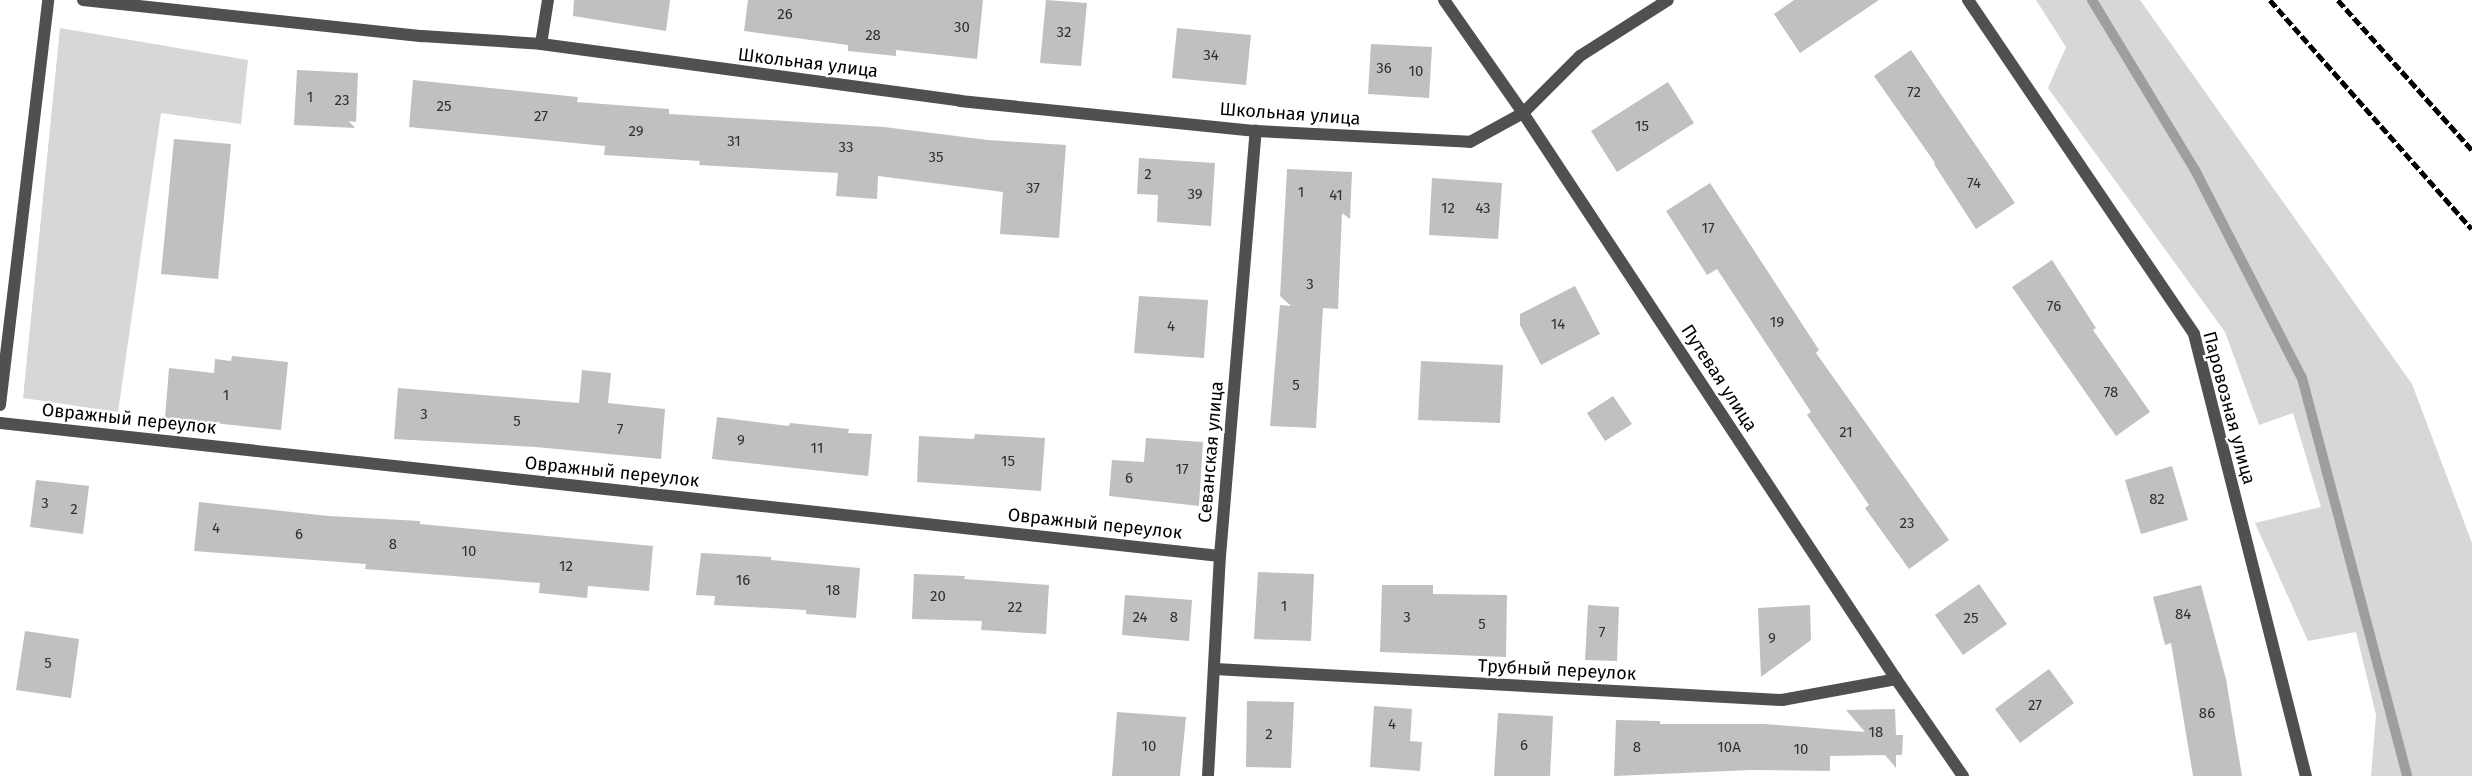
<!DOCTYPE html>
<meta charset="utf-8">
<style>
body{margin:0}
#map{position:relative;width:2472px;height:776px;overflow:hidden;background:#fff;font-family:"Fira Sans",sans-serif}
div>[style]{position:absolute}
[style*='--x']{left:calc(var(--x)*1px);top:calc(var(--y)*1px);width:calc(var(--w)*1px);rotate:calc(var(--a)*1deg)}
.green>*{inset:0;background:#d7d7d7}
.stream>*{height:10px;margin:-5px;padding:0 5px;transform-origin:5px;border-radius:5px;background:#9e9e9e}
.building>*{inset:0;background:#c0c0c0}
.service>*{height:12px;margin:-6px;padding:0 6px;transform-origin:6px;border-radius:6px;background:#505050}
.minor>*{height:12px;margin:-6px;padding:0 6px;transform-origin:6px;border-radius:6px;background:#505050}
.rail>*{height:4.5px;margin-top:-2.25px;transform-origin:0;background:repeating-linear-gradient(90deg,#000 0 9px,transparent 0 12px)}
span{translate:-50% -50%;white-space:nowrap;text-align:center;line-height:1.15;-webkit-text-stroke:4.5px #fff;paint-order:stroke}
.number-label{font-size:15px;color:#303030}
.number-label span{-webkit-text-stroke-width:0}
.street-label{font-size:18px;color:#000}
</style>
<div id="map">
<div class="green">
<i style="clip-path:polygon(2036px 0,2140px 0,2412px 384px,2472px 543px,2472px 776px,2371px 776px,2376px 715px,2356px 632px,2308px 641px,2255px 523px,2321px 507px,2293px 413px,2259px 425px,2225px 332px,2048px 88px,2066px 47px)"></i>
<i style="clip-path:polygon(60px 28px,248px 60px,241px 124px,161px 113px,118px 412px,23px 398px)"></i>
</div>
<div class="stream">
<i style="--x:2092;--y:0;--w:199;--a:58.8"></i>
<i style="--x:2195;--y:170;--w:234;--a:62.8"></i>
<i style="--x:2302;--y:378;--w:412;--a:75.2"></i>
</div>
<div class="building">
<i style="clip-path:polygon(574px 0,670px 0,666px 31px,573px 16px)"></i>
<i style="clip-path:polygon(748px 0,983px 0,977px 59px,896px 50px,896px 56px,848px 51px,848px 45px,744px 31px)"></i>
<i style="clip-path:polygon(1046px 0,1087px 3px,1081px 66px,1040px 63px)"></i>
<i style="clip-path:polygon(1794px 0,1879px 0,1800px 53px,1774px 14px)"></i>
<i style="clip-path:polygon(1177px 28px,1251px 35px,1246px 85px,1172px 78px)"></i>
<i style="clip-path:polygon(1371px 44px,1432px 47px,1429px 98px,1368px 94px)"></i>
<i style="clip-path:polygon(1911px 50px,2015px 203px,1976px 229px,1934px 164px,1935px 163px,1874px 76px)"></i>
<i style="clip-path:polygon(297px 70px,358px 73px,356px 122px,349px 121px,355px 128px,294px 125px)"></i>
<i style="clip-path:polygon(413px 80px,578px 97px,577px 102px,669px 109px,669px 114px,884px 127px,988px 140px,1066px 145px,1059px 238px,1000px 234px,1003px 192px,878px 176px,877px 199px,836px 196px,838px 173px,699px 165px,700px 161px,604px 155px,605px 146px,409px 127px)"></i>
<i style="clip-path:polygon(1668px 82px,1694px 123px,1617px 172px,1591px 131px)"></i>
<i style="clip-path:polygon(174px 139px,231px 144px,218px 279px,161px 274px)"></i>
<i style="clip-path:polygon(1139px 158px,1215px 163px,1211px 226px,1157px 222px,1158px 195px,1137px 194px)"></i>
<i style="clip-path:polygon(1287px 169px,1352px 172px,1350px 219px,1342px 213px,1338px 309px,1323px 308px,1316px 428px,1270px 426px,1280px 305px,1291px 306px,1280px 296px)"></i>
<i style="clip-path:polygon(1432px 178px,1502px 183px,1498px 239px,1429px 235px)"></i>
<i style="clip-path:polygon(1710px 183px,1819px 350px,1816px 353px,1949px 540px,1909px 569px,1865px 508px,1869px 505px,1807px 415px,1811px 412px,1717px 269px,1707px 275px,1666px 211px)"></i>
<i style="clip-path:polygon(2052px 260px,2096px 328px,2093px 330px,2150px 412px,2116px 436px,2012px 287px)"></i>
<i style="clip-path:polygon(1575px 286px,1600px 334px,1541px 365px,1520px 325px,1520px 314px)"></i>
<i style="clip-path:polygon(1139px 296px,1208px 300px,1204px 358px,1134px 353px)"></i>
<i style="clip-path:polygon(232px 356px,288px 362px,281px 430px,165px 418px,169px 368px,214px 373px,215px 359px,231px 361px)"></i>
<i style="clip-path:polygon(1421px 361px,1503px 365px,1500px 423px,1418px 420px)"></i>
<i style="clip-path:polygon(582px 370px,611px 373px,608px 403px,665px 409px,661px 459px,536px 447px,394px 439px,398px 388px,579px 403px)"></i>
<i style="clip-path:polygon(1613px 396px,1632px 424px,1605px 441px,1587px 413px)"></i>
<i style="clip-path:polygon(717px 417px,789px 426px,790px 423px,849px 429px,848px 433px,872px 434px,868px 476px,712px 459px)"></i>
<i style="clip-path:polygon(975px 434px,1045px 438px,1041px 491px,917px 482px,919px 436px,974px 439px)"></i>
<i style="clip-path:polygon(1146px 438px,1203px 442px,1199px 506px,1109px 496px,1112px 460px,1144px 462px)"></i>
<i style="clip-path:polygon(2172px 466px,2188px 520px,2141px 534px,2125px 480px)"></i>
<i style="clip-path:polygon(36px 480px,89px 486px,83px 534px,30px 527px)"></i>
<i style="clip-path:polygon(199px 502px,329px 516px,420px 521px,420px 524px,653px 546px,649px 591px,588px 586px,587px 598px,539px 593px,540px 583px,365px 569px,366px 564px,194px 551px)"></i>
<i style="clip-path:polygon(701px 553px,771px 557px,771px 560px,860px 568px,856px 618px,806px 614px,806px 610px,714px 605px,715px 596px,696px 595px)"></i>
<i style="clip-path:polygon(1258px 572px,1314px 574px,1311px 641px,1254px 639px)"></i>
<i style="clip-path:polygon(914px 574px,965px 576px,964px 579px,1049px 585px,1046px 634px,981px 630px,982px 621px,912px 619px)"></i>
<i style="clip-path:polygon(1979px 584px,2007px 624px,1963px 655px,1935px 615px)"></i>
<i style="clip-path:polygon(1382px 585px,1433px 585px,1433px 594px,1507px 595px,1506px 657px,1380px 652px)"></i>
<i style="clip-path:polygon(2201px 585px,2226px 679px,2242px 776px,2193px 776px,2171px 643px,2165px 645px,2153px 597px)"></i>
<i style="clip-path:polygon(1125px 595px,1192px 600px,1189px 641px,1122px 635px)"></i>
<i style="clip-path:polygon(1588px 605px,1619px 607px,1617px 661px,1585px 660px)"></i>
<i style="clip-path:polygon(1810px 605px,1811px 640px,1761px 677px,1758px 608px)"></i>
<i style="clip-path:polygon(25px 631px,79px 639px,71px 698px,16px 690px)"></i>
<i style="clip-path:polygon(2049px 669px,2074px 703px,2020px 743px,1995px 709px)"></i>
<i style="clip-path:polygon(1247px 701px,1294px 702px,1291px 768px,1246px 767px)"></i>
<i style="clip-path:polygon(1374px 706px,1412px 709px,1410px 741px,1422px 742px,1420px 771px,1370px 767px)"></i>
<i style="clip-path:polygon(1895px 709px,1896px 735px,1903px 735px,1902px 755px,1896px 755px,1896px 768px,1885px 755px,1830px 756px,1830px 771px,1751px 770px,1614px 776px,1616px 720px,1660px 721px,1660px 724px,1764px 724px,1865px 732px,1846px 710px)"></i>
<i style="clip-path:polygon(1117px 712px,1186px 717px,1180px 776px,1112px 776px)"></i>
<i style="clip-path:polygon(1498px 713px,1553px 716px,1550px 776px,1494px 776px)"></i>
</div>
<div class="service">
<i style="--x:1523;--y:113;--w:81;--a:-45"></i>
<i style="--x:1580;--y:56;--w:104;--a:-32.5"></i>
</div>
<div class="minor">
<i style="--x:83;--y:0;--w:341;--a:6.1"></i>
<i style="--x:422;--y:36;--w:119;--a:3.8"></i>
<i style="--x:541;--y:44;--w:423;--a:7.7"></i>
<i style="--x:960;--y:101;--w:298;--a:5.8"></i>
<i style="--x:1256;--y:131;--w:214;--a:2.9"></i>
<i style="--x:1470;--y:142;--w:60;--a:-28.7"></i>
<i style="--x:1444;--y:0;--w:138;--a:55"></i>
<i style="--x:1523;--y:113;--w:678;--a:56.61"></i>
<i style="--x:1896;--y:679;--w:118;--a:55.4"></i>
<i style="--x:1968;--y:0;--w:403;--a:55.9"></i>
<i style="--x:2194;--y:334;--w:456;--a:75.8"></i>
<i style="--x:541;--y:44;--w:45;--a:-81"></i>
<i style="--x:0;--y:405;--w:408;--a:-83.2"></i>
<i style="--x:0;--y:423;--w:1227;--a:6.22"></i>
<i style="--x:1215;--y:669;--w:568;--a:3.13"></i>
<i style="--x:1782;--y:700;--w:116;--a:-10.4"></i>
<i style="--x:1208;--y:776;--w:220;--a:-86.9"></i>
<i style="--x:1220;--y:556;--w:427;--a:-85.2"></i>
</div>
<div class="rail">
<i style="--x:2270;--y:0;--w:305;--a:48.6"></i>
<i style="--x:2338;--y:0;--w:201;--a:48.2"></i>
</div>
<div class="number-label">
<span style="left:785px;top:15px">26</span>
<span style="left:962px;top:28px">30</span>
<span style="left:1064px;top:33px">32</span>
<span style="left:873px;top:36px">28</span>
<span style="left:1211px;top:56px">34</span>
<span style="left:1384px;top:69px">36</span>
<span style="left:1416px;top:72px">10</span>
<span style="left:1914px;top:93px">72</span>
<span style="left:310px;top:98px">1</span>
<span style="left:342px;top:101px">23</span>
<span style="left:444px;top:107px">25</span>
<span style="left:541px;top:117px">27</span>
<span style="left:1642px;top:127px">15</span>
<span style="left:636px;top:132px">29</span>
<span style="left:734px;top:142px">31</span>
<span style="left:846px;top:148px">33</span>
<span style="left:936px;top:158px">35</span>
<span style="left:1148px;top:175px">2</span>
<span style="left:1974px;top:184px">74</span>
<span style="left:1033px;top:189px">37</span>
<span style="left:1301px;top:193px">1</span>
<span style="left:1195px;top:195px">39</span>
<span style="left:1336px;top:196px">41</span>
<span style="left:1448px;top:209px">12</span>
<span style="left:1483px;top:209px">43</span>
<span style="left:1708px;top:229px">17</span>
<span style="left:1310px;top:285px">3</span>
<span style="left:2054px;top:307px">76</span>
<span style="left:1777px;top:323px">19</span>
<span style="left:1558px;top:325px">14</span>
<span style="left:1171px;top:327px">4</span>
<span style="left:1296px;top:386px">5</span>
<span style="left:2111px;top:393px">78</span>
<span style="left:226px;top:396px">1</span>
<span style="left:424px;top:415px">3</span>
<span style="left:517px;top:422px">5</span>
<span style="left:620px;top:430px">7</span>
<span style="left:1846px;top:433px">21</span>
<span style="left:741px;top:441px">9</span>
<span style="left:817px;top:449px">11</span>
<span style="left:1008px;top:462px">15</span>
<span style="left:1182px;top:470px">17</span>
<span style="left:1129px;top:479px">6</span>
<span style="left:2157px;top:500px">82</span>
<span style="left:45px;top:504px">3</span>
<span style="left:74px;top:510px">2</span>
<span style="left:1907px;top:524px">23</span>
<span style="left:216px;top:529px">4</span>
<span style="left:299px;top:535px">6</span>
<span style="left:393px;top:545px">8</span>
<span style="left:469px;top:552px">10</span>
<span style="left:566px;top:567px">12</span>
<span style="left:743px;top:581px">16</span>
<span style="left:833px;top:591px">18</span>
<span style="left:938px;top:597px">20</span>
<span style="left:1284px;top:607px">1</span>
<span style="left:1015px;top:608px">22</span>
<span style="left:2183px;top:615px">84</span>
<span style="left:1140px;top:618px">24</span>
<span style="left:1174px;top:618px">8</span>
<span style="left:1407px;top:618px">3</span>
<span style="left:1971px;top:619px">25</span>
<span style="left:1482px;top:625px">5</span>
<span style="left:1602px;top:633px">7</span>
<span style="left:1772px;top:639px">9</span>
<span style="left:48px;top:664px">5</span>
<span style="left:2035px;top:706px">27</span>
<span style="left:2207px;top:714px">86</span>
<span style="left:1392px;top:725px">4</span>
<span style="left:1876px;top:733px">18</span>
<span style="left:1269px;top:735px">2</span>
<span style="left:1524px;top:746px">6</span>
<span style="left:1149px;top:747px">10</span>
<span style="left:1637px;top:748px">8</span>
<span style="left:1729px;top:748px">10А</span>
<span style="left:1801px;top:750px">10</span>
</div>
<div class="street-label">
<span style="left:808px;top:63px;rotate:7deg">Школьная улица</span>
<span style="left:1290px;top:114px;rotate:4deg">Школьная улица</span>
<span style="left:1719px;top:378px;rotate:57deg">Путевая улица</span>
<span style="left:2229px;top:408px;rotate:75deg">Паровозная улица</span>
<span style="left:129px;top:419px;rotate:6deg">Овражный переулок</span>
<span style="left:1211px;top:452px;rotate:-85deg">Севанская улица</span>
<span style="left:612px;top:472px;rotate:6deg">Овражный переулок</span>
<span style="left:1095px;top:524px;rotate:6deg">Овражный переулок</span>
<span style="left:1557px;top:670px;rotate:3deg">Трубный переулок</span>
</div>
</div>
